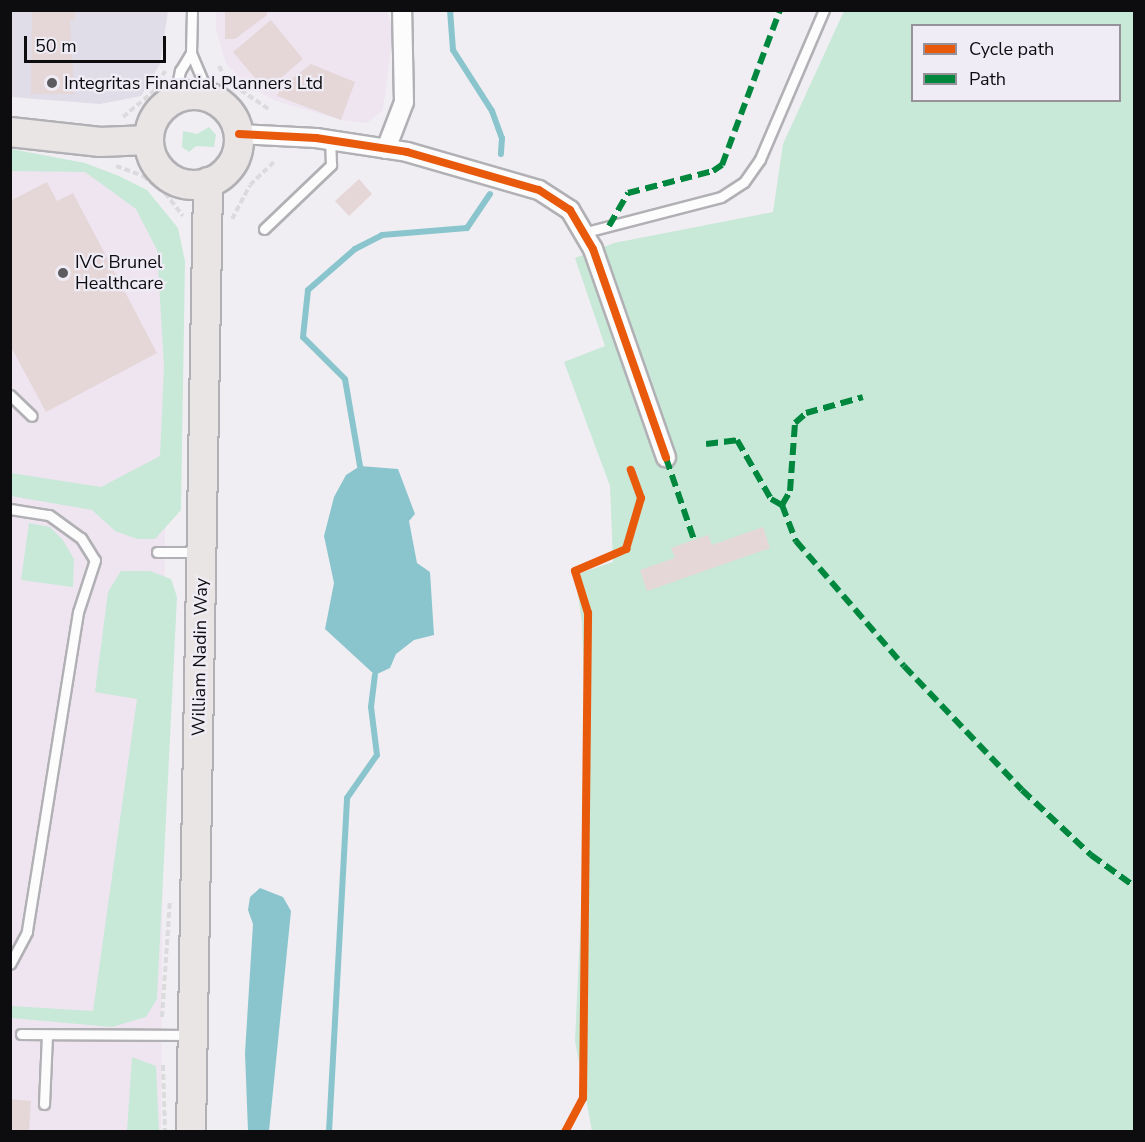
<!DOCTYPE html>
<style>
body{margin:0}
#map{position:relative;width:1145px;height:1142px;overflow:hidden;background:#f0eef3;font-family:"Nunito Sans",sans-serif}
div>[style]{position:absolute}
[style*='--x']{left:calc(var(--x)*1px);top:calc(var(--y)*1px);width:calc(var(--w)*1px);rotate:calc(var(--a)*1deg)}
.built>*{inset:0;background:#e0dde8}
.industrial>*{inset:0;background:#efe5f1}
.green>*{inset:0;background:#c8e8d8}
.water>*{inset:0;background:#8ac5cd}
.stream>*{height:6px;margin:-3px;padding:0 3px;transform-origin:3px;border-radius:3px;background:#8ac5cd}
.building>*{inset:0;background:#e5d6d8}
.path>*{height:4px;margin-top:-2px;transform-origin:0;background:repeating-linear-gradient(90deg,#dbdadc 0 6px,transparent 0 9px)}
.roads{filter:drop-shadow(2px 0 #b1b0b4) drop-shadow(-2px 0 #b1b0b4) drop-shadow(0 2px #b1b0b4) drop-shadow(0 -2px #b1b0b4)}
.lane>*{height:9px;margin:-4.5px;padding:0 4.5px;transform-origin:4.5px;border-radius:4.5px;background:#fdfcfd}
.street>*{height:18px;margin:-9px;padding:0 9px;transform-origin:9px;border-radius:9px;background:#fdfcfd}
.primary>*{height:28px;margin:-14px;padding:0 14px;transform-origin:14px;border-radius:14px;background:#eae5e5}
.primary>.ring{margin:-14px;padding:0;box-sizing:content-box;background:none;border:28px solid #eae5e5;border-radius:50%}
.quiet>*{height:6px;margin-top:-3px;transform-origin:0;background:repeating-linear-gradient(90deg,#00873e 0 12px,transparent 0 18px)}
.cycleway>*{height:8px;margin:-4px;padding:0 4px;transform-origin:4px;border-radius:4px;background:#e8590c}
.dots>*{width:16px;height:16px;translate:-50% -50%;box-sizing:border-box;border:3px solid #efecf5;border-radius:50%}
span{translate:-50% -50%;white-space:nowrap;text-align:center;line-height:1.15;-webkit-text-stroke:4.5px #efecf5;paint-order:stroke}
.poi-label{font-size:18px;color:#0d0c0f}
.left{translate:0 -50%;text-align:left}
.street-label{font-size:18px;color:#0d0c0f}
.frame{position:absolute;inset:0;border:12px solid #0d0c0f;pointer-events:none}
.legend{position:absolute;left:911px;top:24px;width:210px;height:78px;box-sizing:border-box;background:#efecf5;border:2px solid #959299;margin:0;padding:8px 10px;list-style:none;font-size:18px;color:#0d0c0f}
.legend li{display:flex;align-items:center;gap:12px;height:30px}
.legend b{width:30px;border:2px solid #959299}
.scale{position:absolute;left:24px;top:36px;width:142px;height:27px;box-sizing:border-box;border:3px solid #0d0c0f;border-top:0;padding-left:8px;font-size:18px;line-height:21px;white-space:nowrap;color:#0d0c0f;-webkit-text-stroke:4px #efecf5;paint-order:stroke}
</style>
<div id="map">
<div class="built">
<i style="clip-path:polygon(10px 11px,168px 11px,160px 64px,141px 96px,100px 104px,11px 97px)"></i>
</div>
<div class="industrial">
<i style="clip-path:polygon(216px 11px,387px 11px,393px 33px,383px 110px,367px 123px,341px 120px,276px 101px,253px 89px,226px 64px,216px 29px)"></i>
<i style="clip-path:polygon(10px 167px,85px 172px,142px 201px,167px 245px,161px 1131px,11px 1131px)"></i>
</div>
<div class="green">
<i style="clip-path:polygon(evenodd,844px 11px,1134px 11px,1134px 1131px,592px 1131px,575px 1041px,587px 784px,582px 622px,575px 575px,613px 562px,610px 486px,564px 362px,605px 346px,575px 258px,614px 243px,773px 212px,783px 144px,844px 11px,912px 26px,1120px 26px,1120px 100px,912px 100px,912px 26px)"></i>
<i style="clip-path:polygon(209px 127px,216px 135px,214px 147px,196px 146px,189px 152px,182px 147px,183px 131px,197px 134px)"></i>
<i style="clip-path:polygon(11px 149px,85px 163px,119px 176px,147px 190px,178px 228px,185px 261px,181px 510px,155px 539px,137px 539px,115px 531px,92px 510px,11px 496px,11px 473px,101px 487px,160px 456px,164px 366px,157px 250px,136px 209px,85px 172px,11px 171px)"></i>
<i style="clip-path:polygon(29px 523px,50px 527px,63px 540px,74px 559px,73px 587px,21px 580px)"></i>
<i style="clip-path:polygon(121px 571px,150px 571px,171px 579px,177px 597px,157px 999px,146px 1017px,112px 1027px,11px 1018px,11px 1006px,93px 1011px,137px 699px,95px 692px,108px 592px)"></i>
<i style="clip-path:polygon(132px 1057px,156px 1066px,159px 1131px,127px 1131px)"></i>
</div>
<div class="water">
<i style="clip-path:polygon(360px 466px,398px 469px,415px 514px,409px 521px,417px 563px,430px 572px,434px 635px,414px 640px,396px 654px,390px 668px,375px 675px,325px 629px,334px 583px,324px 536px,334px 497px,346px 475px)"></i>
<i style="clip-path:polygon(260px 888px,283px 897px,291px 911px,269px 1131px,248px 1131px,245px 1053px,253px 924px,248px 910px,250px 897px)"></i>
</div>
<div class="stream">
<i style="--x:450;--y:10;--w:40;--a:85.7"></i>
<i style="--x:453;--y:50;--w:72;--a:57.4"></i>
<i style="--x:492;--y:111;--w:29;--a:70"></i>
<i style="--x:502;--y:138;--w:16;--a:94"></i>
<i style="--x:360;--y:466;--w:88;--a:-99.8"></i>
<i style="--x:345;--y:379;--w:59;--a:-135"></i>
<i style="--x:303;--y:337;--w:47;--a:-83.9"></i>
<i style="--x:308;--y:290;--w:62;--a:-41.1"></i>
<i style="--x:355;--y:249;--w:30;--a:-27"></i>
<i style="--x:382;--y:235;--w:85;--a:-4.7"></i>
<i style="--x:467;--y:228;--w:41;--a:-55.9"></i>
<i style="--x:329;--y:1132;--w:334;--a:-86.9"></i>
<i style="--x:347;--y:798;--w:52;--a:-55.1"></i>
<i style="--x:377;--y:755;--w:48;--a:-97.1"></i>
<i style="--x:371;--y:707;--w:32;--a:-83"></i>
</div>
<div class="building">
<i style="clip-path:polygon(32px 10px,75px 10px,75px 20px,70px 20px,74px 94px,31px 94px)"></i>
<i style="clip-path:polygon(225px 10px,267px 10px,267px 15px,235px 39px,225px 39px)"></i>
<i style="clip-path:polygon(271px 20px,303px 59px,266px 91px,233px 52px)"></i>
<i style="clip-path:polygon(311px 64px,355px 82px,341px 120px,277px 96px,281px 87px)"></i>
<i style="clip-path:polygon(359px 179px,372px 194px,349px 216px,335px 201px)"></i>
<i style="clip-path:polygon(47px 182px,57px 201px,73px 193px,157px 353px,46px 412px,10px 345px,10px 201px)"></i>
<i style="clip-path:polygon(763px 527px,770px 548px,647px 591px,640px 570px,675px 558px,671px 548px,708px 535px,712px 545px)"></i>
<i style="clip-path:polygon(10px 1099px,31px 1101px,29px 1132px,10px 1132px)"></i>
</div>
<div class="path">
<i style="--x:219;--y:66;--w:16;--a:63"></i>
<i style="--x:226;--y:80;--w:53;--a:34.3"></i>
<i style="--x:123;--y:117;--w:40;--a:-40"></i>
<i style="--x:154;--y:91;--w:23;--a:-61"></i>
<i style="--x:116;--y:166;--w:29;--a:20"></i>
<i style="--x:143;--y:176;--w:28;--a:38"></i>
<i style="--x:165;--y:193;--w:29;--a:52"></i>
<i style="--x:232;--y:219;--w:38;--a:-62"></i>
<i style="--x:250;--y:185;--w:33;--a:-44"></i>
<i style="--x:162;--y:1017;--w:116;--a:-86.1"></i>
<i style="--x:163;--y:1065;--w:67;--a:88.3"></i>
</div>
<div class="roads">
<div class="lane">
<i style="--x:192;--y:10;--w:43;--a:91.3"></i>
<i style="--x:191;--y:53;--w:49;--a:67.1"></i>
<i style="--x:174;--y:101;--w:31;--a:-79"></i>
<i style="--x:180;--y:71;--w:21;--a:-59"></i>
<i style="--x:264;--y:229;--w:93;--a:-43.7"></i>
<i style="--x:331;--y:165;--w:25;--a:-92"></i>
<i style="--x:586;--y:232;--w:139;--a:-14.5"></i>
<i style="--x:721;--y:197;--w:27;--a:-33"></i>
<i style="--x:744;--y:182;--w:28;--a:-55"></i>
<i style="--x:760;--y:159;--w:162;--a:-66.8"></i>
<i style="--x:10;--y:395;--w:30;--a:44"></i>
<i style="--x:10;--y:509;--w:39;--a:9"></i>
<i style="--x:49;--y:515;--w:39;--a:36"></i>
<i style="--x:81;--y:538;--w:26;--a:58"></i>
<i style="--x:95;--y:560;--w:55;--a:108.1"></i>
<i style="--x:78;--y:612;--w:324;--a:99.1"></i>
<i style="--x:27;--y:932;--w:36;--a:118"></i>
<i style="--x:157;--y:552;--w:42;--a:0"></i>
<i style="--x:21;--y:1034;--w:169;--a:0.3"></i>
<i style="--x:44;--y:1104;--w:69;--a:-87.5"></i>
</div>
<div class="street">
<i style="--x:239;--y:134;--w:77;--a:3"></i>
<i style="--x:316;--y:138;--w:92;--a:8.7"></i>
<i style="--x:407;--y:152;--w:137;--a:16.1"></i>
<i style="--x:539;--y:190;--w:37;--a:33"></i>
<i style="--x:570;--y:210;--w:45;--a:59.5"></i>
<i style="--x:593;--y:249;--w:221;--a:70.7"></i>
<i style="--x:386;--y:149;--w:50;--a:-69"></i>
<i style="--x:404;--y:102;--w:92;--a:-91.2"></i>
</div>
<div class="primary">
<i class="ring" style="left:149px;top:95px;width:62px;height:62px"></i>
<i style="--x:10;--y:132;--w:91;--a:6.3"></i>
<i style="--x:100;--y:142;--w:49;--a:-2.3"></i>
<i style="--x:191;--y:1132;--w:950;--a:-88.97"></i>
</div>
</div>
<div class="quiet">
<i style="--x:609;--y:226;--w:38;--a:-60"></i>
<i style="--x:628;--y:193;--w:88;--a:-14.5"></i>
<i style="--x:713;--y:171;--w:11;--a:-34"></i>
<i style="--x:722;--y:165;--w:165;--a:-69.5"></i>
<i style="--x:706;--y:444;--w:31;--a:-7"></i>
<i style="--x:737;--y:440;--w:68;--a:60"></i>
<i style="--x:771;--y:499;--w:13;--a:29"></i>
<i style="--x:782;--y:505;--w:16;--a:-60"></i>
<i style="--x:790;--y:491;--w:68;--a:-85.8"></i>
<i style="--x:795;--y:423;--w:15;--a:-42"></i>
<i style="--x:806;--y:413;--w:59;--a:-15.7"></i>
<i style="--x:666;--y:458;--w:87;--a:71.1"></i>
<i style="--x:782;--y:505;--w:39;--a:69"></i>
<i style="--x:796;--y:541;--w:165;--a:49.2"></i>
<i style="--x:904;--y:666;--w:171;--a:46.4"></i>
<i style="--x:1022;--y:790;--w:95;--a:43.3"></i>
<i style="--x:1091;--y:855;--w:53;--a:35.8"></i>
</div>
<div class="cycleway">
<i style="--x:239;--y:134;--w:77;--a:3"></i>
<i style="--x:316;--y:138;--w:92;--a:8.7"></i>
<i style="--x:407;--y:152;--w:137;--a:16.1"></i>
<i style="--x:539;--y:190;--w:37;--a:33"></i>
<i style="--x:570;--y:210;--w:45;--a:59.5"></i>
<i style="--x:593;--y:249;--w:221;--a:70.7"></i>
<i style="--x:565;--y:1132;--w:38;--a:-62"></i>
<i style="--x:583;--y:1098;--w:485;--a:-89.4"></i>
<i style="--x:588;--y:613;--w:44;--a:-107.2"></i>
<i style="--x:575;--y:571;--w:56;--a:-23.3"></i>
<i style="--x:626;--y:549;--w:53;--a:-73.6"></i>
<i style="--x:641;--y:498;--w:30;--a:-110"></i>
</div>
<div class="dots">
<i style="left:52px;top:83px;background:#5c5b5f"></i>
<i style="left:63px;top:273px;background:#5c5b5f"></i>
</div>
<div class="poi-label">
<span class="left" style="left:64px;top:83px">Integritas Financial Planners Ltd</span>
<span class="left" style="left:75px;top:273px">IVC Brunel<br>Healthcare</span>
</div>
<div class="street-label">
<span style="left:200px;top:657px;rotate:-89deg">William Nadin Way</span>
</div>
<div class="frame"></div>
<ul class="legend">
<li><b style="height:8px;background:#e8590c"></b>Cycle path</li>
<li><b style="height:8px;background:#00873e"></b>Path</li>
</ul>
<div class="scale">50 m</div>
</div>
